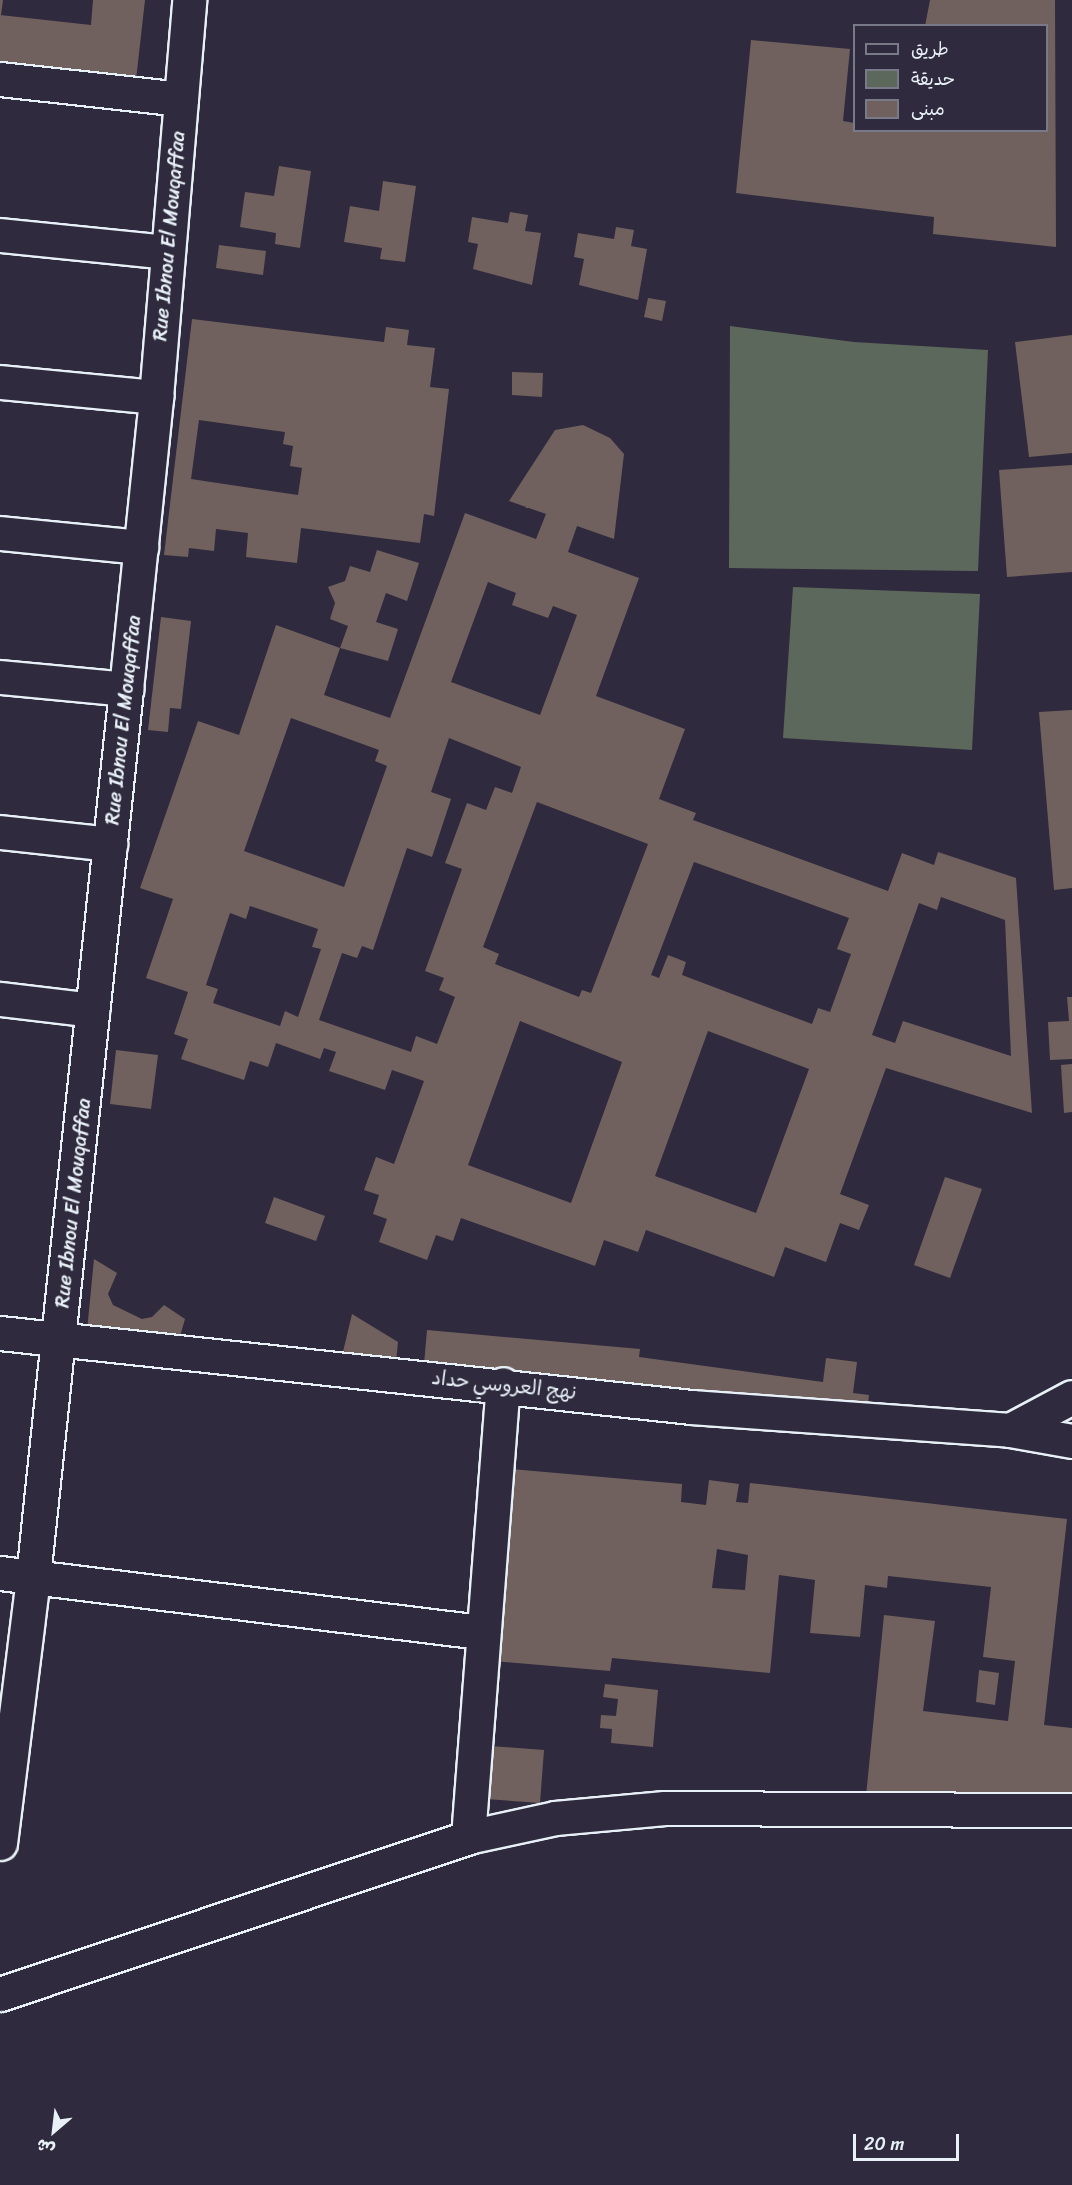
<!DOCTYPE html>
<meta charset="utf-8">
<style>
body{margin:0}
#map{position:relative;width:1072px;height:2185px;overflow:hidden;background:#2f2a3d;font-family:Sriracha,"Playpen Sans Arabic",sans-serif}
div>[style]{position:absolute}
[style*='--x']{left:calc(var(--x)*1px);top:calc(var(--y)*1px);width:calc(var(--w)*1px);rotate:calc(var(--a)*1deg)}
.green>*{inset:0;background:#5d685c}
.building>*{inset:0;background:#71615e}
.roads{filter:drop-shadow(2px 0 #e8f1f8) drop-shadow(-2px 0 #e8f1f8) drop-shadow(0 2px #e8f1f8) drop-shadow(0 -2px #e8f1f8)}
.minor>*{height:33px;margin:-16.5px;padding:0 16.5px;transform-origin:16.5px;border-radius:16.5px;background:#2f2a3d}
.secondary>*{height:33px;margin:-16.5px;padding:0 16.5px;transform-origin:16.5px;border-radius:16.5px;background:#2f2a3d}
span{translate:-50% -50%;white-space:nowrap;text-align:center;line-height:1.15;-webkit-text-stroke:4.5px #2f2a3d;paint-order:stroke}
.street-label{font-size:20px;color:#e8f1f8}
.legend{position:absolute;left:853px;top:24px;width:195px;height:108px;box-sizing:border-box;background:#2f2a3d;border:2px solid #797a88;margin:0;padding:8px 10px;list-style:none;font-size:18px;color:#e8f1f8}
.legend li{display:flex;align-items:center;gap:12px;height:30px}
.legend b{width:30px;border:2px solid #797a88}
.north{position:absolute;left:24px;top:2101px;width:60px;height:60px;-webkit-text-stroke:4px #2f2a3d;paint-order:stroke;rotate:208deg;font-size:16px;font-weight:700;line-height:24px;text-align:center;color:#e8f1f8}
.north::after{content:'';display:block;margin:auto;width:21px;height:27px;background:#e8f1f8;clip-path:polygon(50% 0,100% 100%,50% 72%,0 100%)}
.scale{position:absolute;left:853px;top:2134px;width:106px;height:27px;box-sizing:border-box;border:3px solid #e8f1f8;border-top:0;padding-left:8px;font-size:18px;line-height:21px;white-space:nowrap;color:#e8f1f8;-webkit-text-stroke:4px #2f2a3d;paint-order:stroke}
</style>
<div id="map">
<div class="green">
<i style="clip-path:polygon(730px 326px,854px 342px,988px 350px,978px 571px,729px 568px)"></i>
<i style="clip-path:polygon(793px 587px,980px 594px,972px 750px,783px 738px)"></i>
</div>
<div class="building">
<i style="clip-path:polygon(0 0,3px 0,1px 15px,0 15px)"></i>
<i style="clip-path:polygon(93px 0,145px 0,136px 80px,0 64px,0 15px,91px 25px)"></i>
<i style="clip-path:polygon(930px 0,1055px 0,1056px 247px,933px 234px,934px 217px,736px 193px,751px 40px,850px 49px,843px 121px,854px 123px,854px 130px,1047px 130px,1047px 26px,925px 26px)"></i>
<i style="clip-path:polygon(279px 166px,311px 171px,300px 248px,275px 244px,276px 233px,240px 227px,245px 192px,274px 196px)"></i>
<i style="clip-path:polygon(383px 181px,416px 186px,405px 262px,380px 259px,382px 248px,344px 242px,350px 206px,379px 211px)"></i>
<i style="clip-path:polygon(510px 212px,528px 215px,525px 231px,541px 233px,532px 285px,473px 269px,478px 244px,468px 242px,472px 217px,508px 223px)"></i>
<i style="clip-path:polygon(616px 227px,634px 230px,631px 246px,647px 249px,638px 300px,579px 285px,584px 259px,574px 257px,578px 233px,614px 239px)"></i>
<i style="clip-path:polygon(219px 245px,266px 251px,263px 275px,216px 268px)"></i>
<i style="clip-path:polygon(648px 298px,666px 301px,662px 321px,644px 317px)"></i>
<i style="clip-path:polygon(evenodd,192px 319px,384px 342px,386px 327px,409px 330px,407px 345px,435px 348px,430px 387px,449px 389px,434px 516px,424px 514px,420px 543px,301px 528px,297px 563px,246px 557px,248px 533px,216px 529px,214px 551px,189px 548px,188px 557px,164px 555px,192px 319px,199px 420px,285px 432px,283px 444px,293px 446px,290px 466px,302px 468px,298px 495px,191px 479px,199px 420px)"></i>
<i style="clip-path:polygon(1072px 335px,1072px 453px,1029px 457px,1015px 342px)"></i>
<i style="clip-path:polygon(512px 372px,543px 373px,542px 397px,512px 395px)"></i>
<i style="clip-path:polygon(evenodd,583px 425px,610px 438px,624px 454px,614px 539px,577px 526px,568px 552px,639px 578px,596px 696px,685px 729px,659px 799px,696px 813px,693px 820px,888px 891px,902px 853px,934px 865px,938px 852px,1016px 878px,1032px 1113px,886px 1068px,840px 1194px,869px 1205px,859px 1230px,840px 1223px,826px 1262px,785px 1247px,774px 1277px,646px 1230px,638px 1252px,604px 1240px,595px 1266px,461px 1218px,453px 1241px,436px 1235px,427px 1260px,379px 1242px,387px 1219px,373px 1214px,379px 1195px,364px 1190px,376px 1157px,394px 1164px,424px 1081px,392px 1070px,385px 1090px,329px 1071px,336px 1052px,324px 1048px,320px 1059px,276px 1043px,268px 1067px,250px 1061px,244px 1080px,181px 1059px,188px 1039px,174px 1034px,188px 992px,146px 978px,173px 899px,140px 888px,198px 721px,239px 735px,276px 625px,340px 648px,324px 695px,390px 718px,465px 513px,536px 539px,546px 514px,509px 501px,555px 430px,583px 425px,488px 582px,516px 593px,512px 605px,548px 618px,553px 606px,577px 615px,540px 715px,451px 682px,488px 582px,583px 425px,291px 718px,379px 750px,375px 761px,387px 766px,344px 887px,244px 851px,291px 718px,583px 425px,449px 738px,521px 767px,512px 793px,495px 787px,486px 810px,467px 803px,445px 863px,462px 869px,425px 971px,444px 978px,439px 990px,455px 997px,437px 1044px,416px 1036px,411px 1052px,319px 1020px,342px 953px,357px 958px,362px 946px,373px 950px,407px 848px,432px 857px,451px 799px,431px 792px,449px 738px,583px 425px,537px 802px,648px 844px,591px 993px,582px 990px,579px 997px,495px 964px,499px 954px,483px 947px,537px 802px,583px 425px,694px 862px,849px 918px,837px 949px,851px 954px,830px 1012px,818px 1008px,812px 1024px,682px 975px,686px 962px,668px 955px,659px 978px,651px 975px,694px 862px,583px 425px,941px 897px,1005px 920px,1011px 1056px,903px 1021px,895px 1043px,872px 1035px,919px 903px,937px 910px,941px 897px,583px 425px,250px 906px,318px 929px,312px 947px,321px 949px,298px 1017px,285px 1011px,280px 1026px,213px 1003px,218px 989px,206px 985px,230px 913px,246px 919px,250px 906px,583px 425px,520px 1021px,622px 1062px,571px 1203px,468px 1165px,520px 1021px,583px 425px,708px 1031px,809px 1069px,756px 1213px,655px 1176px,708px 1031px)"></i>
<i style="clip-path:polygon(1072px 465px,1072px 572px,1007px 577px,999px 470px)"></i>
<i style="clip-path:polygon(377px 550px,419px 563px,407px 601px,386px 593px,376px 622px,398px 629px,388px 661px,340px 648px,348px 626px,330px 619px,335px 603px,328px 587px,345px 581px,350px 566px,370px 572px)"></i>
<i style="clip-path:polygon(161px 617px,191px 621px,181px 709px,170px 708px,168px 732px,148px 730px)"></i>
<i style="clip-path:polygon(1072px 710px,1072px 888px,1054px 890px,1039px 712px)"></i>
<i style="clip-path:polygon(1067px 997px,1072px 997px,1072px 1059px,1050px 1060px,1048px 1022px,1069px 1021px)"></i>
<i style="clip-path:polygon(116px 1050px,158px 1055px,151px 1109px,110px 1104px)"></i>
<i style="clip-path:polygon(1072px 1064px,1072px 1112px,1064px 1113px,1061px 1065px)"></i>
<i style="clip-path:polygon(945px 1177px,982px 1189px,950px 1278px,914px 1265px)"></i>
<i style="clip-path:polygon(274px 1197px,325px 1216px,316px 1241px,265px 1223px)"></i>
<i style="clip-path:polygon(94px 1259px,117px 1273px,108px 1294px,113px 1305px,142px 1319px,152px 1317px,164px 1305px,185px 1319px,179px 1340px,87px 1331px)"></i>
<i style="clip-path:polygon(352px 1314px,398px 1342px,396px 1362px,342px 1356px)"></i>
<i style="clip-path:polygon(427px 1330px,640px 1349px,639px 1357px,823px 1382px,826px 1358px,857px 1362px,853px 1393px,869px 1395px,867px 1415px,637px 1384px,424px 1364px)"></i>
<i style="clip-path:polygon(evenodd,511px 1469px,682px 1484px,681px 1502px,706px 1505px,709px 1480px,739px 1484px,736px 1502px,748px 1503px,750px 1483px,1067px 1519px,1044px 1725px,1072px 1728px,1072px 1797px,866px 1796px,884px 1615px,935px 1621px,923px 1711px,1008px 1721px,1015px 1661px,983px 1657px,991px 1587px,888px 1576px,887px 1588px,865px 1585px,860px 1637px,810px 1633px,815px 1580px,779px 1575px,770px 1673px,612px 1658px,610px 1671px,494px 1661px,511px 1469px,717px 1549px,748px 1555px,745px 1590px,712px 1588px,717px 1549px)"></i>
<i style="clip-path:polygon(979px 1670px,999px 1673px,995px 1705px,976px 1702px)"></i>
<i style="clip-path:polygon(605px 1684px,658px 1690px,653px 1747px,611px 1743px,612px 1729px,600px 1728px,601px 1715px,616px 1716px,618px 1699px,603px 1697px)"></i>
<i style="clip-path:polygon(490px 1746px,544px 1750px,540px 1803px,486px 1799px)"></i>
</div>
<div class="roads">
<div class="minor">
<i style="--x:0;--y:79;--w:182;--a:6.3"></i>
<i style="--x:0;--y:235;--w:168;--a:5.8"></i>
<i style="--x:0;--y:382;--w:157;--a:5.5"></i>
<i style="--x:0;--y:533;--w:142;--a:5.7"></i>
<i style="--x:0;--y:677;--w:127;--a:5.4"></i>
<i style="--x:0;--y:832;--w:111;--a:6.2"></i>
<i style="--x:0;--y:999;--w:93;--a:6.8"></i>
<i style="--x:0;--y:1333;--w:695;--a:6.11"></i>
<i style="--x:691;--y:1407;--w:320;--a:4.1"></i>
<i style="--x:1010;--y:1430;--w:63;--a:10.1"></i>
<i style="--x:0;--y:1573;--w:487;--a:7"></i>
<i style="--x:468;--y:1837;--w:454;--a:-85.6"></i>
<i style="--x:0;--y:1843;--w:268;--a:-82.9"></i>
<i style="--x:33;--y:1577;--w:893;--a:-84.02"></i>
<i style="--x:126;--y:689;--w:294;--a:-84.1"></i>
<i style="--x:156;--y:397;--w:398;--a:-85.2"></i>
<i style="--x:0;--y:1994;--w:494;--a:-18.5"></i>
<i style="--x:468;--y:1837;--w:89;--a:-12.3"></i>
<i style="--x:555;--y:1818;--w:110;--a:-5.2"></i>
<i style="--x:665;--y:1808;--w:407;--a:0.3"></i>
</div>
<div class="secondary">
<i style="--x:1010;--y:1430;--w:70;--a:-28"></i>
</div>
</div>
<div class="street-label">
<span style="left:169px;top:236px;rotate:-85deg">Rue Ibnou El Mouqaffaa</span>
<span style="left:123px;top:720px;rotate:-84deg">Rue Ibnou El Mouqaffaa</span>
<span style="left:73px;top:1203px;rotate:-84deg">Rue Ibnou El Mouqaffaa</span>
<span style="left:504px;top:1385px;rotate:6deg">نهج العروسي حداد</span>
</div>
<ul class="legend">
<li><b style="height:8px;background:#2f2a3d"></b>طريق</li>
<li><b style="height:16px;background:#5d685c"></b>حديقة</li>
<li><b style="height:16px;background:#71615e"></b>مبنى</li>
</ul>
<div class="north">ش</div>
<div class="scale">20 m</div>
</div>
